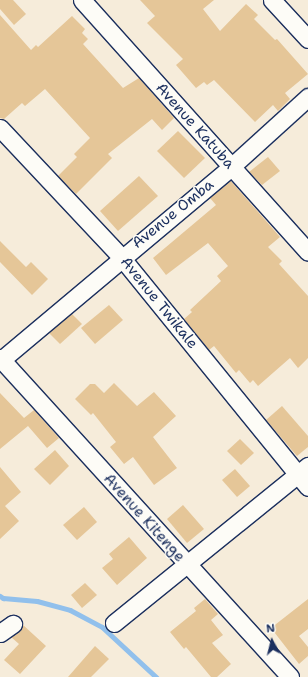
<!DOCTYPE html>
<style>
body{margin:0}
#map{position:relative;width:308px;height:677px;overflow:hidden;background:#f6ecda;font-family:"Shantell Sans",sans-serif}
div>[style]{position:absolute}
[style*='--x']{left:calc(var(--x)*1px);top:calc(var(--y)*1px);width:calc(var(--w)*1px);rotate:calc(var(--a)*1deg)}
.stream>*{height:5px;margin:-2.5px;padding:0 2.5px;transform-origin:2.5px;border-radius:2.5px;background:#91c0ec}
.building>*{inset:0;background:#e5c698}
.roads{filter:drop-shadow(1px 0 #1b2f5e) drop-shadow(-1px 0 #1b2f5e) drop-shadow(0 1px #1b2f5e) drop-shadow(0 -1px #1b2f5e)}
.minor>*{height:17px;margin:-8.5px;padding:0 8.5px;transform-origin:8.5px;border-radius:8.5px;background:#fdfcf7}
span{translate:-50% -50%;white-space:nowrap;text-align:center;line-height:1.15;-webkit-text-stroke:3px #fdfcf7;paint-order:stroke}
.street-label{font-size:15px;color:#1b2f5e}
.north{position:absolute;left:252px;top:621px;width:40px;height:40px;-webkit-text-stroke:3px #fdfcf7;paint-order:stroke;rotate:353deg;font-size:11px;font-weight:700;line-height:16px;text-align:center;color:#1b2f5e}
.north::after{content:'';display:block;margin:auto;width:14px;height:18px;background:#1b2f5e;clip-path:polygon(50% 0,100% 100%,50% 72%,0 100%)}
</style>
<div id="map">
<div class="stream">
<i style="--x:0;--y:596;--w:4;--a:34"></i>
<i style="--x:3;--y:598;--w:34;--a:5"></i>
<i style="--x:37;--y:601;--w:34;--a:15"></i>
<i style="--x:70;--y:610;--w:36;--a:28"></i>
<i style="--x:102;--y:627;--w:74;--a:42.8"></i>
</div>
<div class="building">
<i style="clip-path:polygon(0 0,13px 0,26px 14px,14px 25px,0 9px)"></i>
<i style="clip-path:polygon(140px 0,214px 0,203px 9px,220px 31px,246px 4px,258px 15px,254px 19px,275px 40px,277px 39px,308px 74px,285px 93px,290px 99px,278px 111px,273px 105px,255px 122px,214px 80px,207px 85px,204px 82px,196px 88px,176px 65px,183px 59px,147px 23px,155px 16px)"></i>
<i style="clip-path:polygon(0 15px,31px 50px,36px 45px,38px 47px,72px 16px,85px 29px,82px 33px,88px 39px,83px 44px,123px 88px,139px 78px,174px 118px,162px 130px,152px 119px,108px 154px,112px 158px,76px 194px,58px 176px,77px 157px,74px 154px,90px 138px,45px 89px,25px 106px,22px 103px,4px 119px,0 118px)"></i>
<i style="clip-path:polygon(178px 131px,205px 158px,184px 178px,157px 151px)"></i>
<i style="clip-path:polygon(268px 157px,280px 171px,262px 185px,249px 172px)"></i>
<i style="clip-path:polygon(139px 176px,158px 196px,118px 231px,100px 211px)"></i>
<i style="clip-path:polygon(230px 180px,280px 237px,268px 247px,282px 261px,279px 264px,308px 296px,308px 358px,298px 368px,290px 358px,258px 386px,253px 380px,250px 383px,239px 370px,236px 373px,214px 346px,209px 350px,184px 319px,192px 312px,190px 310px,221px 281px,217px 276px,228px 266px,208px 243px,166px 275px,153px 258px,216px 205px,210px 198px)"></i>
<i style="clip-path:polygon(0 241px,26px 267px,31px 262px,48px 279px,32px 295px,0 262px)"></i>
<i style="clip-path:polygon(109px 305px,123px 320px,95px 344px,81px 328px)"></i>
<i style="clip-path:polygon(72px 314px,82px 324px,60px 344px,49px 333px)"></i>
<i style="clip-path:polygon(114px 383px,137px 406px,154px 392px,176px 416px,153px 437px,177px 468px,154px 485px,133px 457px,124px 464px,110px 447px,116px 442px,93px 413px,91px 415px,75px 399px,90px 384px,95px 384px,104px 393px)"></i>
<i style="clip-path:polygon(0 393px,24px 418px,34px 410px,59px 438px,47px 448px,28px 426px,0 449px)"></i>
<i style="clip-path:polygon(282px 406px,308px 436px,308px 447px,297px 456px,266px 420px)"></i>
<i style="clip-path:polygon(240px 439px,254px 453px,241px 465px,227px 451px)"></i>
<i style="clip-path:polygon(55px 450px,69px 466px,50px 485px,34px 469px)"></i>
<i style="clip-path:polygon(0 467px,21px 492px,5px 506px,19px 521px,0 539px)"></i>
<i style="clip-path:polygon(235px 469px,250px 486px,237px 497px,222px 480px)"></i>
<i style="clip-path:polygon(183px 505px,204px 529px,187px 543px,167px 519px)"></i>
<i style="clip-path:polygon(84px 507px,97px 522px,77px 540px,63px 525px)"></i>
<i style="clip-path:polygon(129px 537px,147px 558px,117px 585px,102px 568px,113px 559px,109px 554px)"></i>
<i style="clip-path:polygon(85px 583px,97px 595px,82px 608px,71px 595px)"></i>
<i style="clip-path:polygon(205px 599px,218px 614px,211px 620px,223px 635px,212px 643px,231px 664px,217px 677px,211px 677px,186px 647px,184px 649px,170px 632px,196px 611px,194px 608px)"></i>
<i style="clip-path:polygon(308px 599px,308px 629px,299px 636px,308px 647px,308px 656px,299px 664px,271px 628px)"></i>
<i style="clip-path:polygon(23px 625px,46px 646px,20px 674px,4px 660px,19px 644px,11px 637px)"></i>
<i style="clip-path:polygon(95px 646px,109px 659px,91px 677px,68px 677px)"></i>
</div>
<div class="roads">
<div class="minor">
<i style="--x:82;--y:0;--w:338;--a:48.1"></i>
<i style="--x:272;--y:0;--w:53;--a:47.3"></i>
<i style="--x:0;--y:128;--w:177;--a:46.8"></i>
<i style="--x:121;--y:257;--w:296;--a:50.9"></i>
<i style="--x:0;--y:358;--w:431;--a:47.7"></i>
<i style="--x:0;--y:361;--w:303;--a:-40"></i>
<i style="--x:232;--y:166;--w:103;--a:-42.2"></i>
<i style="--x:114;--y:623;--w:250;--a:-39"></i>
<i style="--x:0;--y:633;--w:16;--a:-35"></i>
</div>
</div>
<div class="street-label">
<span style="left:195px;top:126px;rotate:48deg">Avenue Katuba</span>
<span style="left:173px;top:214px;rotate:-39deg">Avenue Omba</span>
<span style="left:159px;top:303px;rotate:51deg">Avenue Twikale</span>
<span style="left:144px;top:518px;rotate:48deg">Avenue Kitenge</span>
</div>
<div class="north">N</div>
</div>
